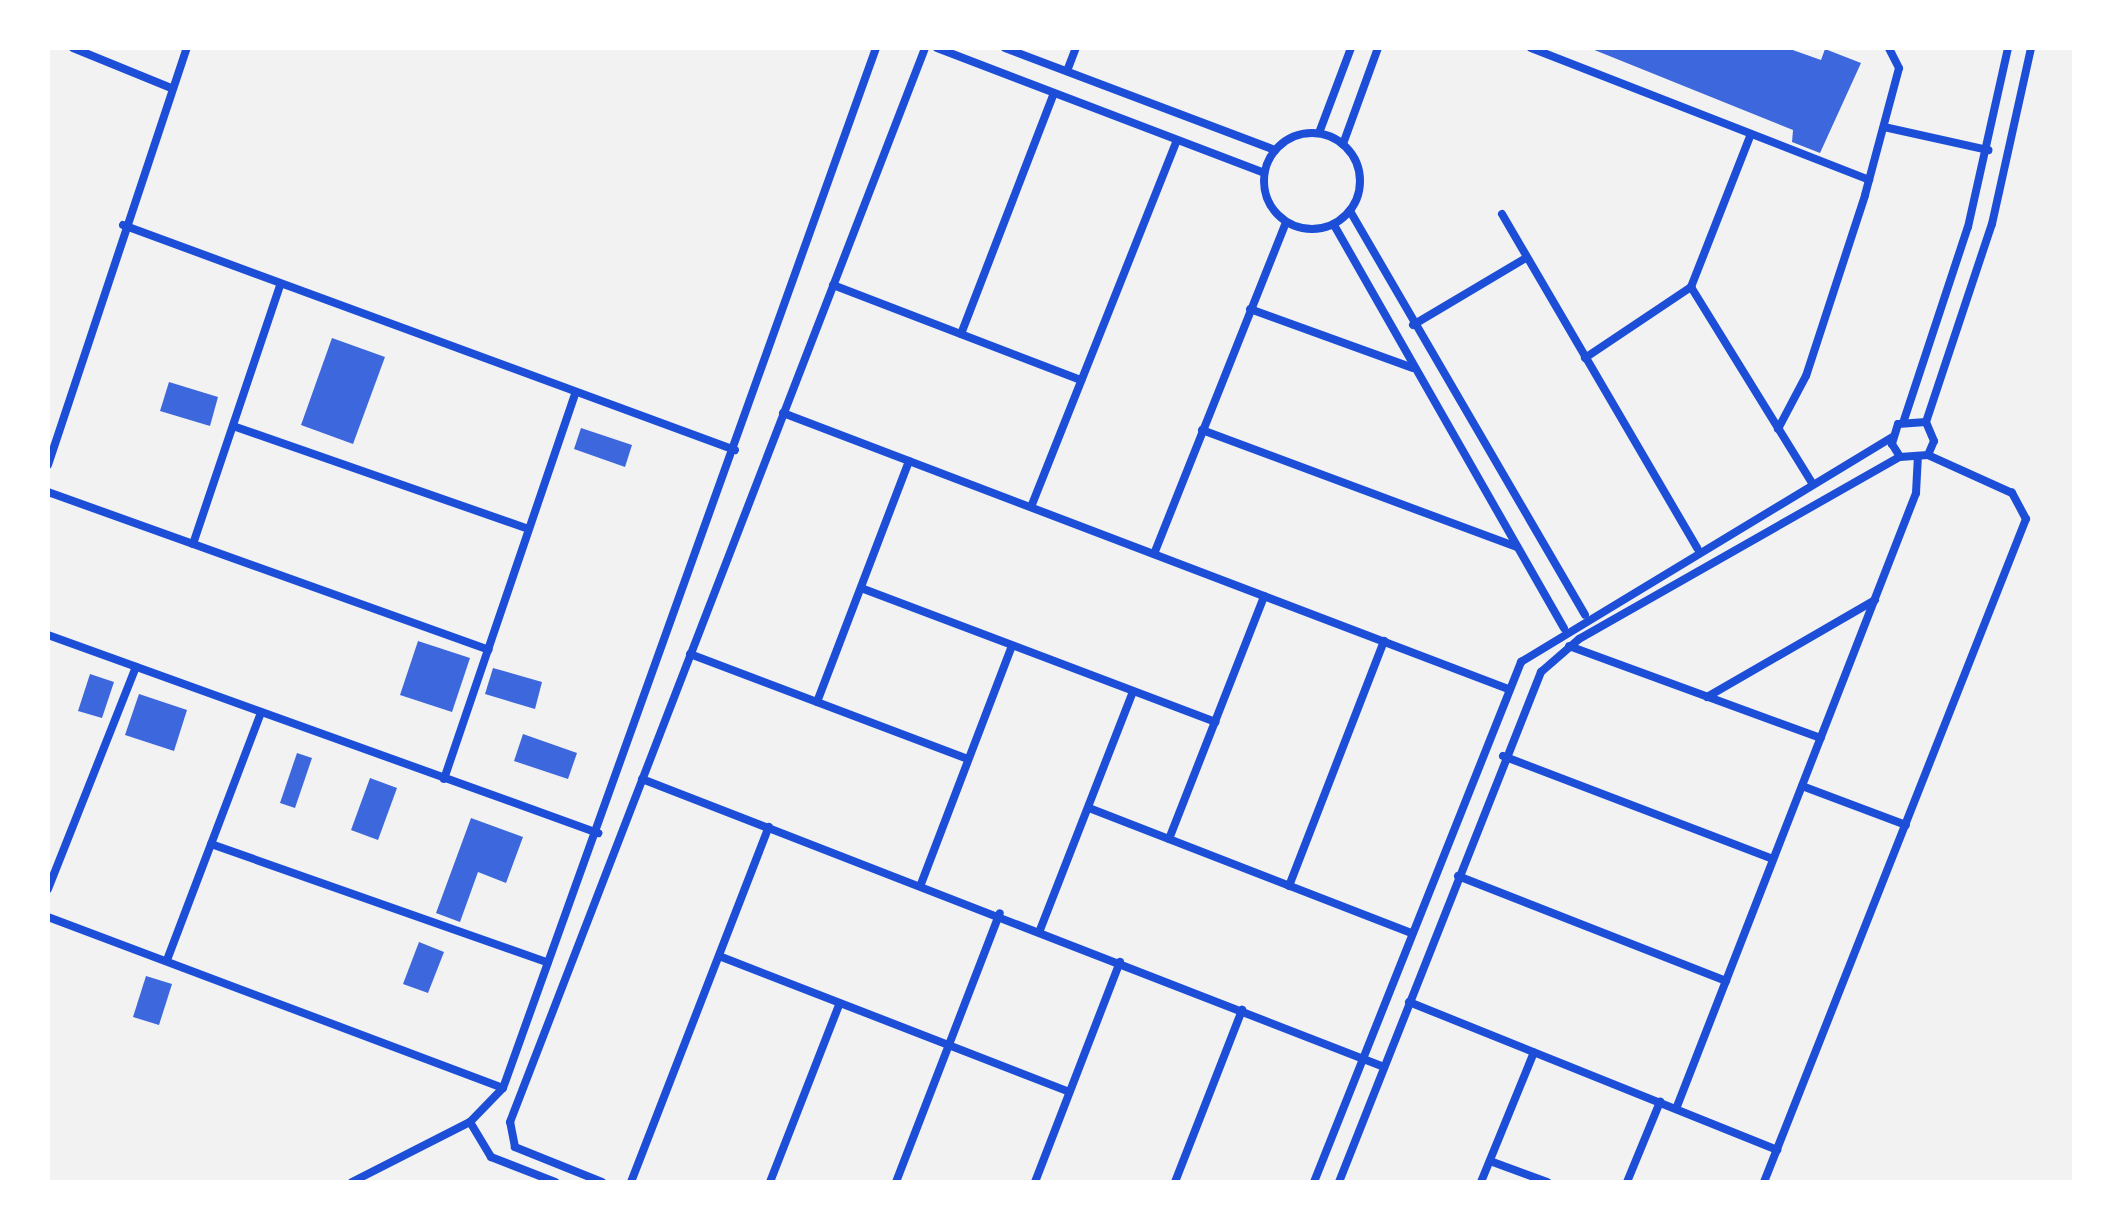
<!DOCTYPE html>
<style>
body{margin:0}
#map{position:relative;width:2122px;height:1230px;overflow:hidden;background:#f2f2f2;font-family:Commissioner,sans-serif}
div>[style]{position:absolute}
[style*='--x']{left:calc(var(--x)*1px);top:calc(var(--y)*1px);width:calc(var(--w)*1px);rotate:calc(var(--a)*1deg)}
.building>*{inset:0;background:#3d67dc}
.minor>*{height:8px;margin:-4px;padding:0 4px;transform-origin:4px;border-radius:4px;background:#1d4ed8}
.minor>.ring{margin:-4px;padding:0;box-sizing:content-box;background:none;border:8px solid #1d4ed8;border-radius:50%}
span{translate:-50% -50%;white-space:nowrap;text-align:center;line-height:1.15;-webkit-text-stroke:8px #fff;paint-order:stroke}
.frame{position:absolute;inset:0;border:50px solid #fff;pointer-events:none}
</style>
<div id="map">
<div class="building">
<i style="clip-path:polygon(1592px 49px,1787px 48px,1821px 60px,1825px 49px,1861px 63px,1820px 153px,1792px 142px,1793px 130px)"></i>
<i style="clip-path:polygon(332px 338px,385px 357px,353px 444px,301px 425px)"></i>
<i style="clip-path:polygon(169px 382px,218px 397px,210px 426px,160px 411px)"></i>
<i style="clip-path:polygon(581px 428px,632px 445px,625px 467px,574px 449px)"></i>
<i style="clip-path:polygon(418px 641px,470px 658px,452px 712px,400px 695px)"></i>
<i style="clip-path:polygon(493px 668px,542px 682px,535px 709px,485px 694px)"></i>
<i style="clip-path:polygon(90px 674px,114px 682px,102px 718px,78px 711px)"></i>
<i style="clip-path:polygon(139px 694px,187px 710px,174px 751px,125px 735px)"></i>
<i style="clip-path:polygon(523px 734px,577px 753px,568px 779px,514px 761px)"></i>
<i style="clip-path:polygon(297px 753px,312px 758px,295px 808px,280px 803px)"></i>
<i style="clip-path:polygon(370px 778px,397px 788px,378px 840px,351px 830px)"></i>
<i style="clip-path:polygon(471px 818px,523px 837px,506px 883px,478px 872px,460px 922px,436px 913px)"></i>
<i style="clip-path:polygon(419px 942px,444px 952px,428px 993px,403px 984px)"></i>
<i style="clip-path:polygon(146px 976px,172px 984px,159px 1025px,133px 1017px)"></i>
</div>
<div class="minor">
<i style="--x:73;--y:48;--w:106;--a:22.2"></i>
<i style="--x:937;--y:48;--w:350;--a:20.9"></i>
<i style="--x:1005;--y:48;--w:289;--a:20.7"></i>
<i style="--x:1531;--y:48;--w:363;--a:21.3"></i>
<i style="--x:1067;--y:71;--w:25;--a:-69"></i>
<i style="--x:1884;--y:127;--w:107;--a:12.5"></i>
<i class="ring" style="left:1264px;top:133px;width:88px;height:88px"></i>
<i style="--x:1319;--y:133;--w:91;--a:-69.4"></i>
<i style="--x:1343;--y:144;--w:102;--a:-70"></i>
<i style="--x:1350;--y:211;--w:467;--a:59.8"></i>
<i style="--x:1502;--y:214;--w:387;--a:59.7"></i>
<i style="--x:123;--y:225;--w:652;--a:20.19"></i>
<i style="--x:1334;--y:225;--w:464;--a:60.3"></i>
<i style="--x:833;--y:285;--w:266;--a:21"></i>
<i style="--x:1691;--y:287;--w:230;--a:58.3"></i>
<i style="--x:1250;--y:309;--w:173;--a:19.9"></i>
<i style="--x:1413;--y:325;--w:131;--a:-30.7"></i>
<i style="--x:961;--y:334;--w:258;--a:-68.9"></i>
<i style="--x:1585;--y:358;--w:128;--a:-33.8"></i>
<i style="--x:1691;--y:287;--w:164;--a:-68.6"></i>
<i style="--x:783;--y:413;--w:776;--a:20.84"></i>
<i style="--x:1904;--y:420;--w:203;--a:-71.7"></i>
<i style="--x:1968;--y:227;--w:183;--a:-77.4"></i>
<i style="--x:1926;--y:422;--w:209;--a:-71.6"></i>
<i style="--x:1992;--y:224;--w:180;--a:-77.5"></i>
<i style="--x:233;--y:426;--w:313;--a:19.2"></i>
<i style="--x:1778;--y:429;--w:60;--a:-62.2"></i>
<i style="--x:1806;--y:376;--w:190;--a:-71.9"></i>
<i style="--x:1865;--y:195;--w:131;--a:-75"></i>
<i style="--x:1899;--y:68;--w:22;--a:-117"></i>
<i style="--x:1202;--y:430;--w:336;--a:20.4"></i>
<i style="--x:48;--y:465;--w:440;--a:-71.6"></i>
<i style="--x:48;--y:492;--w:468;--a:19.7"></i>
<i style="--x:1031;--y:507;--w:393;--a:-68.3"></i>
<i style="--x:193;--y:544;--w:272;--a:-71.4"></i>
<i style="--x:1154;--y:554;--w:357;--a:-68.3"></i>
<i style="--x:861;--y:588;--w:379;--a:20.7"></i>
<i style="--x:48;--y:635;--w:585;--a:19.8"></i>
<i style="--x:1569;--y:646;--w:268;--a:20.1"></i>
<i style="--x:690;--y:654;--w:297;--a:20.7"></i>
<i style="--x:1707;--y:697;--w:194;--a:-30"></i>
<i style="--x:817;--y:702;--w:258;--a:-69.1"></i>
<i style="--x:1503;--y:756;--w:289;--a:20.9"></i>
<i style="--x:444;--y:779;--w:406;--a:-71.2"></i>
<i style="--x:642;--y:779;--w:796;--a:21.21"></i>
<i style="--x:1802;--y:786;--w:111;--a:20.6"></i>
<i style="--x:1089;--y:808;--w:345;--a:21.2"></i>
<i style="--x:1169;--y:839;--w:261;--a:-68.6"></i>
<i style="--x:211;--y:844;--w:357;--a:19.4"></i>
<i style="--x:1458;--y:876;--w:288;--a:21.4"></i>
<i style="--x:921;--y:884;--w:255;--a:-69.1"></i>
<i style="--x:1289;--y:886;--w:263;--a:-68.8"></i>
<i style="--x:48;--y:889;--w:239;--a:-68.4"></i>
<i style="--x:48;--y:917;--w:486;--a:20.6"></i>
<i style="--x:1040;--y:930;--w:256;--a:-68.7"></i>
<i style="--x:719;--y:956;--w:375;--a:21.2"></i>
<i style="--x:167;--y:960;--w:265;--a:-69.2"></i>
<i style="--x:1409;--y:1002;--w:397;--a:21.9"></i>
<i style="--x:1676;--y:1109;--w:661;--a:-68.71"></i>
<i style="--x:1916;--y:493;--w:33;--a:-87"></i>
<i style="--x:470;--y:1122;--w:41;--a:59"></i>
<i style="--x:491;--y:1157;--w:69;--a:21.3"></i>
<i style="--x:1490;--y:1161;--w:61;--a:20.2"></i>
<i style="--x:352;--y:1182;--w:132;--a:-27"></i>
<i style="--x:470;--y:1122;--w:47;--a:-45.9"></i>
<i style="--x:503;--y:1088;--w:1105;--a:-70.27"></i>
<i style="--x:602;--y:1182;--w:94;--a:-158.1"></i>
<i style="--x:515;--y:1147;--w:25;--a:-101"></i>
<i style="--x:510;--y:1122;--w:1151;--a:-68.87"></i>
<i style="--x:631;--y:1182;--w:381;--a:-68.8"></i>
<i style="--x:770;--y:1182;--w:190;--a:-68.7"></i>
<i style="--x:896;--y:1182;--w:288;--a:-68.9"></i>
<i style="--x:1035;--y:1182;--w:236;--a:-68.9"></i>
<i style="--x:1175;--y:1182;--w:185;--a:-68.7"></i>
<i style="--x:1314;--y:1182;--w:560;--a:-68.29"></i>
<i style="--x:1521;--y:662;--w:434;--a:-31.2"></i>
<i style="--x:1339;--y:1182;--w:549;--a:-68.39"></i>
<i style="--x:1541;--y:672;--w:50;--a:-41"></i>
<i style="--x:1579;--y:639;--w:369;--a:-29.6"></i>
<i style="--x:1900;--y:457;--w:28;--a:-4"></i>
<i style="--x:1928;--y:455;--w:15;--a:-67"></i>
<i style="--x:1934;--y:441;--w:21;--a:-113"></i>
<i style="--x:1926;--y:422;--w:28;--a:176"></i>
<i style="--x:1898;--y:424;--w:21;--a:107"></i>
<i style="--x:1892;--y:444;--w:15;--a:58"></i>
<i style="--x:1481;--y:1182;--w:140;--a:-67.8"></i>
<i style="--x:1627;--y:1182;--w:87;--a:-67.6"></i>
<i style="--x:1764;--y:1182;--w:713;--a:-68.44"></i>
<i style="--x:2026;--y:519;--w:30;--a:-118"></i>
<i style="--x:2012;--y:493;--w:92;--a:-155.7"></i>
</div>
<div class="frame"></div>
</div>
